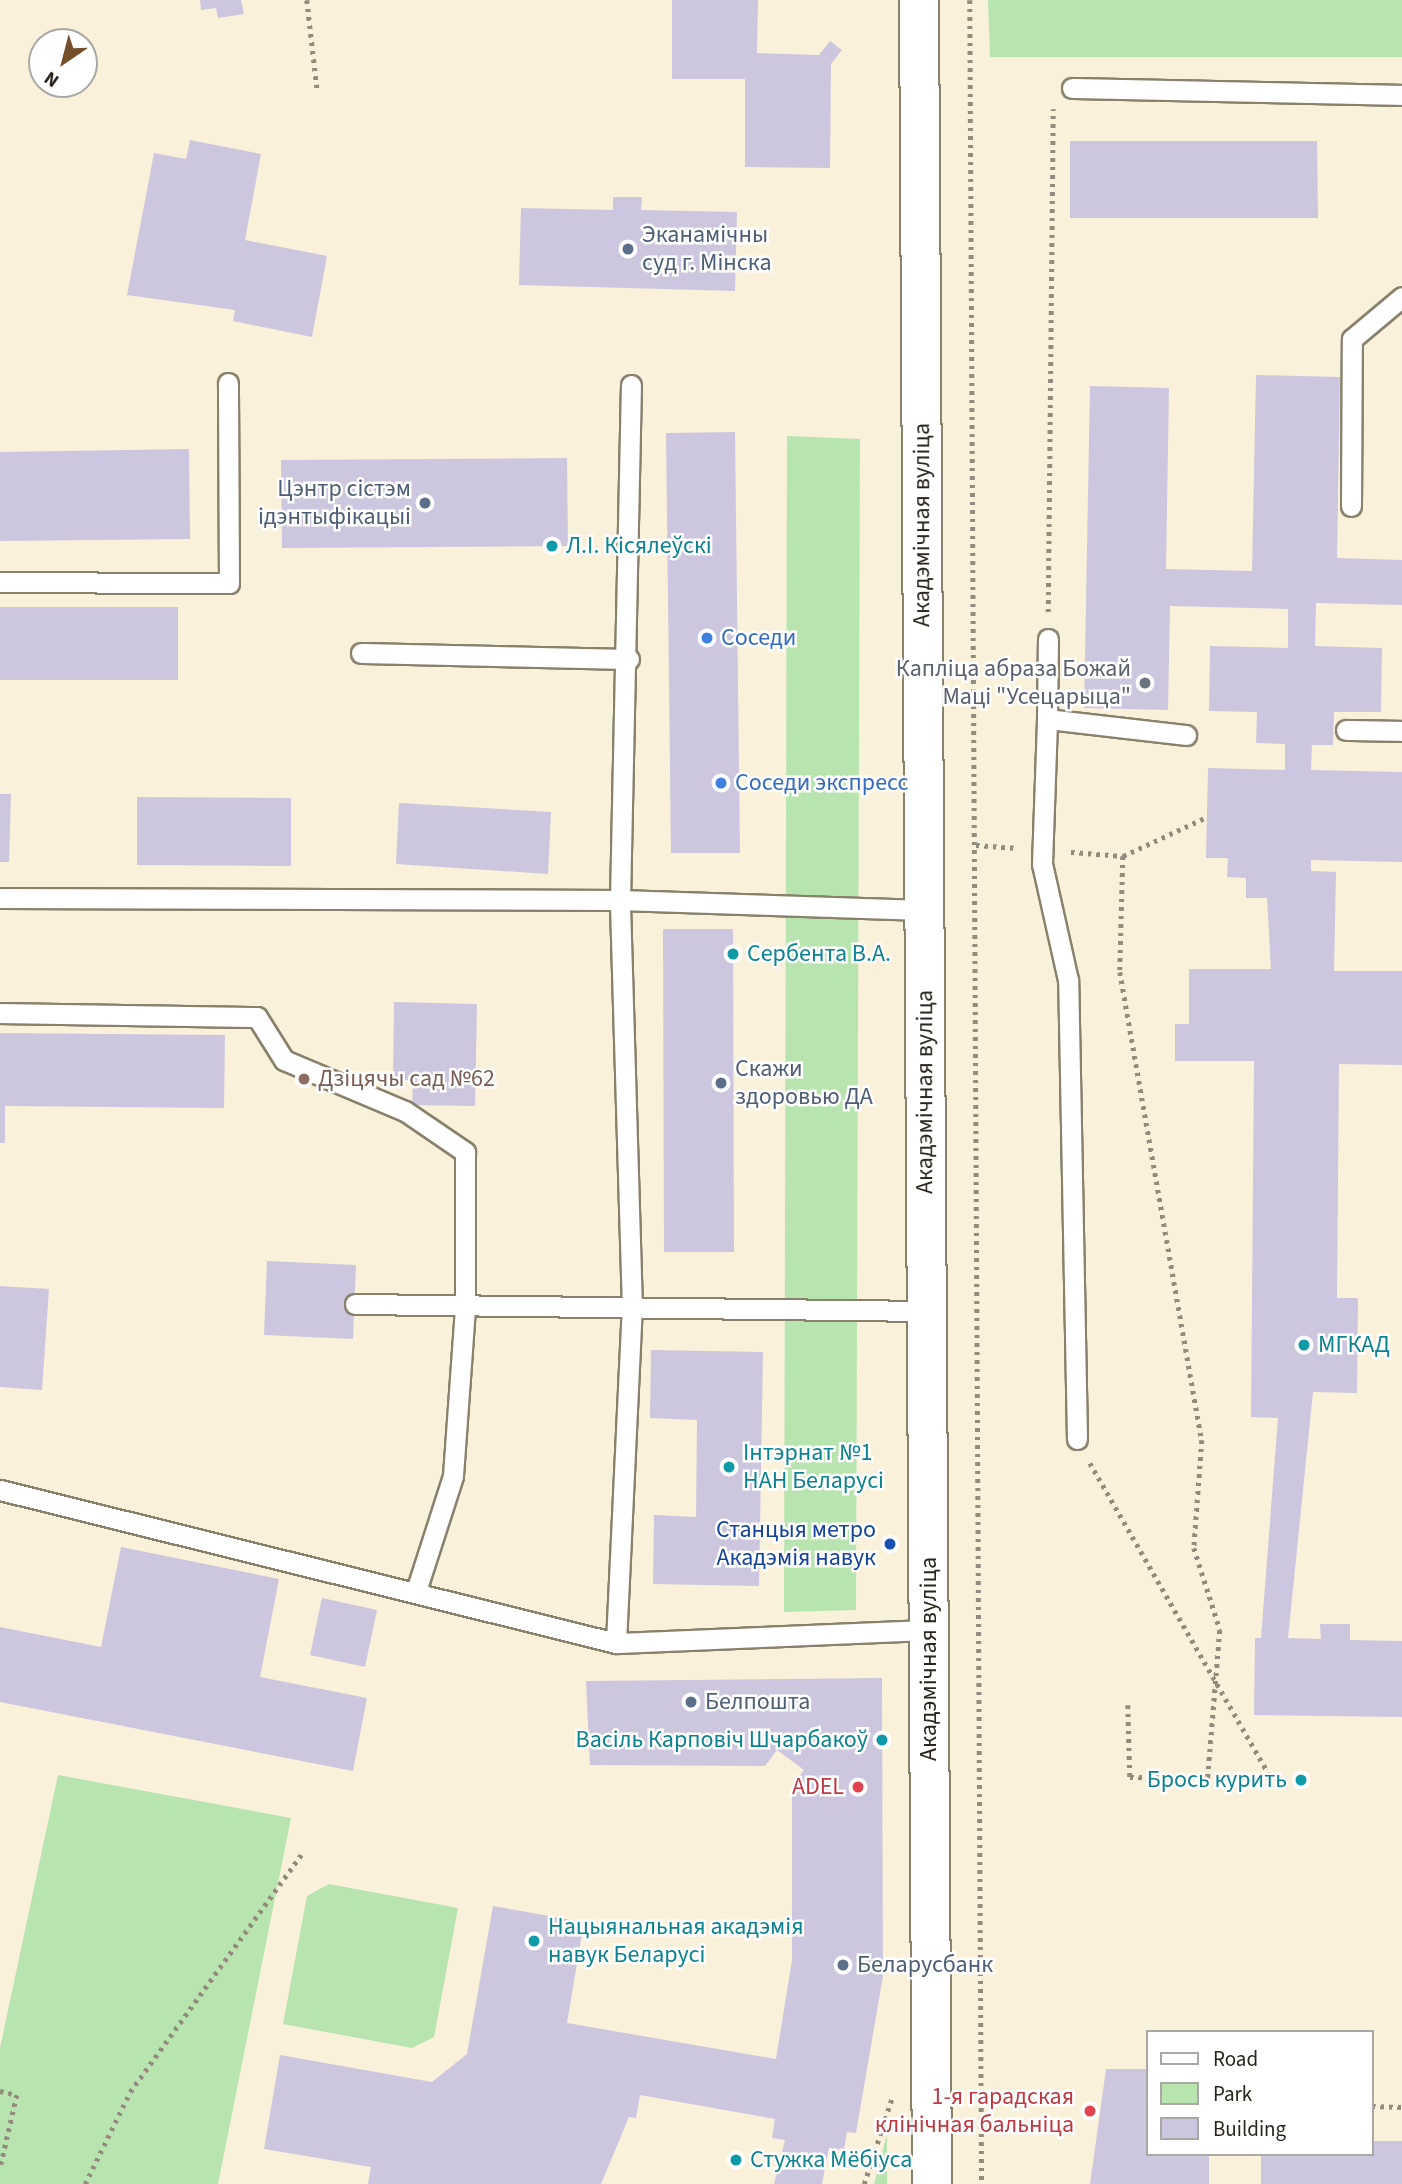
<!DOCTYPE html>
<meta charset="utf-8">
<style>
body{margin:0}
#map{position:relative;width:1402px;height:2184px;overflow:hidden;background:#faf1db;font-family:"Source Sans 3",sans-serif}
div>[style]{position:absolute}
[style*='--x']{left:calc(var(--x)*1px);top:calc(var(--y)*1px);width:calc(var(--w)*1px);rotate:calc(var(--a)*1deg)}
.green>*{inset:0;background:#b7e4af}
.building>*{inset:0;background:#ccc7de}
.path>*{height:4.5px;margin-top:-2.25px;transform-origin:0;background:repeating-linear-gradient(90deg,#938c7d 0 3.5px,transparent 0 8.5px)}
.roads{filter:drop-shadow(2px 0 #89816c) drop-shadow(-2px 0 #89816c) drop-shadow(0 2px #89816c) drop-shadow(0 -2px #89816c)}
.service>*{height:19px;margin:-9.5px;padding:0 9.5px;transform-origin:9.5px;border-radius:9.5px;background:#fff}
.tertiary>*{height:38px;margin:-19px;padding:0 19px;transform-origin:19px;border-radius:19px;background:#fff}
.dots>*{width:19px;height:19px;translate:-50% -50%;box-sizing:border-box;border:4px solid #fff;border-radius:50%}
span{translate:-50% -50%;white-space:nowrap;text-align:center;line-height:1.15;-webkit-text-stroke:5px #fff;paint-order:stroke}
.service-label{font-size:24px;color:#4e5e75}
.left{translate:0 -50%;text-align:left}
.right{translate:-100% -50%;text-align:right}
.street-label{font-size:24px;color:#2a261e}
.culture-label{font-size:24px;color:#0d838f}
.shop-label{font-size:24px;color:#366cbe}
.worship-label{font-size:24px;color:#5b616d}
.education-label{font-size:24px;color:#785e54}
.transit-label{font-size:24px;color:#164399}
.health-label{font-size:24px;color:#be3a42}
.legend{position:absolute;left:1146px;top:2030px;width:228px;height:126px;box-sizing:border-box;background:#fff;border:2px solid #aaa8a5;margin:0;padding:9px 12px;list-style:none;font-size:21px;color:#2a261e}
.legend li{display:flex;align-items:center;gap:14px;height:35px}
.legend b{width:35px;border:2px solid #aaa8a5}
.north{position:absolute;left:28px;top:28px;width:70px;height:70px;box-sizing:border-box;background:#fff;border:2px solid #aaa8a5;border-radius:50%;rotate:215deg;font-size:19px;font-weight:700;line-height:28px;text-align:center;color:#2a261e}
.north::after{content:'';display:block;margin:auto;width:24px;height:32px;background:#744f2a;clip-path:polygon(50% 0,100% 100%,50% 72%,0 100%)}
</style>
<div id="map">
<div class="green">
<i style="clip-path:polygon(988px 0,1402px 0,1402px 57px,990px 57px)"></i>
<i style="clip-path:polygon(787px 436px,860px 439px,856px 1610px,784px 1612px)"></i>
<i style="clip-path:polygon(58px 1775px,291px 1818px,218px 2184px,0 2184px,0 2048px)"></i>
<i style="clip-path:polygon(329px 1884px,458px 1908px,434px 2037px,412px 2048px,283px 2024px,307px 1896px)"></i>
<i style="clip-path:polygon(887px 2134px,887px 2184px,874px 2184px)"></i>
</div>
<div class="building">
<i style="clip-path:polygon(200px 0,241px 0,244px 14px,218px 18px,216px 8px,201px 10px)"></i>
<i style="clip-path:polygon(672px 0,758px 0,757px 53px,819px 55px,830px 41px,842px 50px,831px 64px,830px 168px,745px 167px,745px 79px,672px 79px)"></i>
<i style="clip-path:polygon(190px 140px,261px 154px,245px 240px,327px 256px,312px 337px,233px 321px,235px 310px,127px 295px,154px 153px,186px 159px)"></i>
<i style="clip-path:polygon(1070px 141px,1317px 141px,1318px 218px,1070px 218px)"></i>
<i style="clip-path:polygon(613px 197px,642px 197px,641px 210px,737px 212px,735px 291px,519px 285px,521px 208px,613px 210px)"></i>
<i style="clip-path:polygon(1256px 375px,1340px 377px,1337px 558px,1402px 560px,1402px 605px,1316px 603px,1315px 646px,1382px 648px,1381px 712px,1334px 712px,1333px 745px,1312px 745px,1311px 770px,1402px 772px,1402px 862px,1311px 860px,1311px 871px,1336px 872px,1334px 971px,1402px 971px,1402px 1065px,1339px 1064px,1337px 1298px,1358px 1298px,1357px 1393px,1313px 1392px,1288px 1638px,1321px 1639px,1320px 1624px,1350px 1624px,1350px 1640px,1402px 1641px,1402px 1717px,1254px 1715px,1255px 1638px,1261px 1638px,1278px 1418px,1251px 1417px,1254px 1061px,1175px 1061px,1175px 1024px,1189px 1024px,1189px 969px,1271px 969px,1267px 898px,1246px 898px,1246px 878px,1227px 877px,1228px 858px,1206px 858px,1208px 768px,1285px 770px,1285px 744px,1256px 743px,1257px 712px,1209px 711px,1210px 646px,1288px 648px,1288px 609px,1170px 606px,1168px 710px,1084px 708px,1090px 386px,1169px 388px,1166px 569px,1252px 571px)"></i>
<i style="clip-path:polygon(735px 432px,740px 853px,671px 853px,666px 433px)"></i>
<i style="clip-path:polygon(189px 449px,190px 539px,0 541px,0 452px)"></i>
<i style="clip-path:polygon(567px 458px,568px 546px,282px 548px,281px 460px)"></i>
<i style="clip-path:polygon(0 607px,178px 607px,178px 680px,0 680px)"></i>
<i style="clip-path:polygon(0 794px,11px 794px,9px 862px,0 862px)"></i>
<i style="clip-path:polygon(137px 797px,291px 798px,291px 866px,137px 865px)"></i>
<i style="clip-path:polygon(399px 803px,551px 812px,548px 874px,396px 864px)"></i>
<i style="clip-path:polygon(663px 929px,733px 929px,734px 1252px,664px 1252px)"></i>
<i style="clip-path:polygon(394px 1002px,477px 1004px,475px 1106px,412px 1105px,413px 1080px,393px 1080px)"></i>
<i style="clip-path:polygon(0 1033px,225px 1035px,224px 1108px,5px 1106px,5px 1143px,0 1143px)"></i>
<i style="clip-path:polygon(267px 1261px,356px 1265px,353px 1339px,264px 1335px)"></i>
<i style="clip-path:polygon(0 1286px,49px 1289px,42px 1390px,0 1387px)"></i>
<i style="clip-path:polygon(651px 1350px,763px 1352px,759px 1586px,653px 1584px,654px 1515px,696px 1517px,697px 1420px,650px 1418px)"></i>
<i style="clip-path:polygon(121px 1547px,279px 1579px,260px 1677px,367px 1698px,353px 1771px,0 1702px,0 1627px,101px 1647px)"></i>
<i style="clip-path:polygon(322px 1598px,377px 1610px,365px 1667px,310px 1655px)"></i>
<i style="clip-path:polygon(882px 1678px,883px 1976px,856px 2133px,847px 2132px,844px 2150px,829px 2148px,822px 2184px,774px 2184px,785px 2140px,772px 2138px,775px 2119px,640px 2095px,636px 2118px,629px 2117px,601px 2184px,368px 2184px,371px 2167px,264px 2149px,280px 2055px,432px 2082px,467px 2054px,493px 1906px,584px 1922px,567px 2023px,776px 2059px,792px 1960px,792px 1786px,804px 1770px,777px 1750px,765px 1766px,590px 1765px,586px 1681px)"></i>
<i style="clip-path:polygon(1106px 2069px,1148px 2069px,1148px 2154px,1209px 2154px,1209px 2184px,1090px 2184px)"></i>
<i style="clip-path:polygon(1372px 2141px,1402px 2141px,1402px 2184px,1261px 2184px,1261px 2154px,1372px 2154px)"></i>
</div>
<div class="path">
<i style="--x:307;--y:0;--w:89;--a:83.5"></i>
<i style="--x:970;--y:0;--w:2184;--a:89.69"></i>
<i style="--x:1048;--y:612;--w:503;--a:-89.43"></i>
<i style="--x:976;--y:845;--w:41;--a:4.2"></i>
<i style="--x:1071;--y:852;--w:52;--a:4.4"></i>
<i style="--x:1123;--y:856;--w:116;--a:91.5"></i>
<i style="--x:1120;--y:972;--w:475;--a:80.1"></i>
<i style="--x:1202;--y:1440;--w:108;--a:94.2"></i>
<i style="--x:1194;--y:1548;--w:86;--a:72.4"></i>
<i style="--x:1220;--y:1630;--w:147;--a:94.7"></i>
<i style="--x:1123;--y:856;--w:93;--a:-24.9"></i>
<i style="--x:1090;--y:1463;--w:363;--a:60.1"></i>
<i style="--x:1128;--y:1705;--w:72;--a:88.4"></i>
<i style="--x:1130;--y:1777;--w:140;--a:0.4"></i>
<i style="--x:0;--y:2091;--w:17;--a:13"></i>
<i style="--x:17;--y:2095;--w:76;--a:102.9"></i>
<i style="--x:1372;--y:2106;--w:30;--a:2"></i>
<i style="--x:85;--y:2184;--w:102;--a:-63.9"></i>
<i style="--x:130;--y:2092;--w:297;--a:-54.2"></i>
<i style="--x:864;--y:2184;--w:90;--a:-72"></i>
</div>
<div class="roads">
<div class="service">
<i style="--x:1072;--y:88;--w:330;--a:1.2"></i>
<i style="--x:1351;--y:506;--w:167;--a:-89.7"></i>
<i style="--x:1352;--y:339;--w:65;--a:-40"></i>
<i style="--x:0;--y:582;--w:229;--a:0.3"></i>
<i style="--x:229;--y:583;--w:200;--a:-90.3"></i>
<i style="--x:361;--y:653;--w:268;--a:1.3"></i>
<i style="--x:1047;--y:719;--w:80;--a:-89.3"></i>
<i style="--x:1346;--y:730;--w:56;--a:1"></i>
<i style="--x:0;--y:898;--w:620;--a:0.18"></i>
<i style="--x:620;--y:900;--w:304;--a:1.9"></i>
<i style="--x:0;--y:1013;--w:257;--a:0.9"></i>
<i style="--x:257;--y:1017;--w:51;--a:57.9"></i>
<i style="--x:284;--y:1060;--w:131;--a:22.9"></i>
<i style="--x:405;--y:1111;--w:73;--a:34.3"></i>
<i style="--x:465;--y:1152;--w:156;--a:90"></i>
<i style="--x:465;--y:1308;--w:168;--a:94.1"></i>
<i style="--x:453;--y:1476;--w:121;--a:107.8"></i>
<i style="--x:355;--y:1304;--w:572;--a:0.7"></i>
<i style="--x:1077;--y:1439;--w:459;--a:-91.1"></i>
<i style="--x:1068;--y:980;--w:119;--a:-102.6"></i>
<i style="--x:1042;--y:864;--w:145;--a:-88"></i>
<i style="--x:1047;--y:719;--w:140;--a:6.6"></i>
<i style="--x:0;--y:1490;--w:635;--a:13.95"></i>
<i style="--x:616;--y:1643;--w:313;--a:-2.4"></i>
<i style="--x:616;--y:1643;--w:334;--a:-87.3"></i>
<i style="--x:632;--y:1309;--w:409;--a:-91.7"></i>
<i style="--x:620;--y:900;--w:515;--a:-88.78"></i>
</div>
<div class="tertiary">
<i style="--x:919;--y:0;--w:2184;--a:89.66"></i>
</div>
</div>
<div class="dots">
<i style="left:628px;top:249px;background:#5c6f8a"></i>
<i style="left:425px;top:503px;background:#5c6f8a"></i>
<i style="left:552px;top:546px;background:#0f9aa8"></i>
<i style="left:707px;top:638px;background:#3f7fe0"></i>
<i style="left:1145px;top:683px;background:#6b7280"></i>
<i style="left:721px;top:783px;background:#3f7fe0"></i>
<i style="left:733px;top:954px;background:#0f9aa8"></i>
<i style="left:304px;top:1079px;background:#8d6e63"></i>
<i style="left:721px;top:1083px;background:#5c6f8a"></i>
<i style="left:1304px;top:1345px;background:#0f9aa8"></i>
<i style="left:729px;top:1467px;background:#0f9aa8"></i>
<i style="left:890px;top:1544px;background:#1a4fb4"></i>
<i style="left:691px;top:1702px;background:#5c6f8a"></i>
<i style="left:882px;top:1740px;background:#0f9aa8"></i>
<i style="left:1301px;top:1780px;background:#0f9aa8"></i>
<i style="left:858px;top:1787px;background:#e0444e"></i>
<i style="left:534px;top:1941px;background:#0f9aa8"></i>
<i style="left:843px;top:1965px;background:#5c6f8a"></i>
<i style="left:1090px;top:2111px;background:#e0444e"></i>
<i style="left:736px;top:2160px;background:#0f9aa8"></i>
</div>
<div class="service-label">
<span class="left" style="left:642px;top:249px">Эканамічны<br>суд г. Мінска</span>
<span class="right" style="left:411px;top:503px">Цэнтр сістэм<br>ідэнтыфікацыі</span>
<span class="left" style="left:735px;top:1083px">Скажи<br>здоровью ДА</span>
<span class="left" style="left:705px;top:1702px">Белпошта</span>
<span class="left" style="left:857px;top:1965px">Беларусбанк</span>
</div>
<div class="street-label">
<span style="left:922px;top:525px;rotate:-90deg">Акадэмічная вуліца</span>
<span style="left:925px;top:1092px;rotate:-90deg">Акадэмічная вуліца</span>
<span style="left:929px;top:1659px;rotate:-90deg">Акадэмічная вуліца</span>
</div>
<div class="culture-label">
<span class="left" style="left:566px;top:546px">Л.І. Кісялеўскі</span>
<span class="left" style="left:747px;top:954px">Сербента В.А.</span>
<span class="left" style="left:1318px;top:1345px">МГКАД</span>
<span class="left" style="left:743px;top:1467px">Інтэрнат №1<br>НАН Беларусі</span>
<span class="right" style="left:868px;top:1740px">Васіль Карповіч Шчарбакоў</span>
<span class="right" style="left:1287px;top:1780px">Брось курить</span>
<span class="left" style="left:548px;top:1941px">Нацыянальная акадэмія<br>навук Беларусі</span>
<span class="left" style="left:750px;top:2160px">Стужка Мёбіуса</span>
</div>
<div class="shop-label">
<span class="left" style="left:721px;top:638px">Соседи</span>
<span class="left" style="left:735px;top:783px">Соседи экспресс</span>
</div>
<div class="worship-label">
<span class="right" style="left:1131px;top:683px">Капліца абраза Божай<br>Маці "Усецарыца"</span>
</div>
<div class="education-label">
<span class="left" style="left:318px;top:1079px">Дзіцячы сад №62</span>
</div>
<div class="transit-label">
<span class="right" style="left:876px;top:1544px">Станцыя метро<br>Акадэмія навук</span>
</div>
<div class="health-label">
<span class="right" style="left:844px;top:1787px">ADEL</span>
<span class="right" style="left:1074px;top:2111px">1-я гарадская<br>клінічная бальніца</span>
</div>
<ul class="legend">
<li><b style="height:9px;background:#fff"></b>Road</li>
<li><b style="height:19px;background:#b7e4af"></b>Park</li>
<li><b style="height:19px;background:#ccc7de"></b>Building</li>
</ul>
<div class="north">N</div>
</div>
